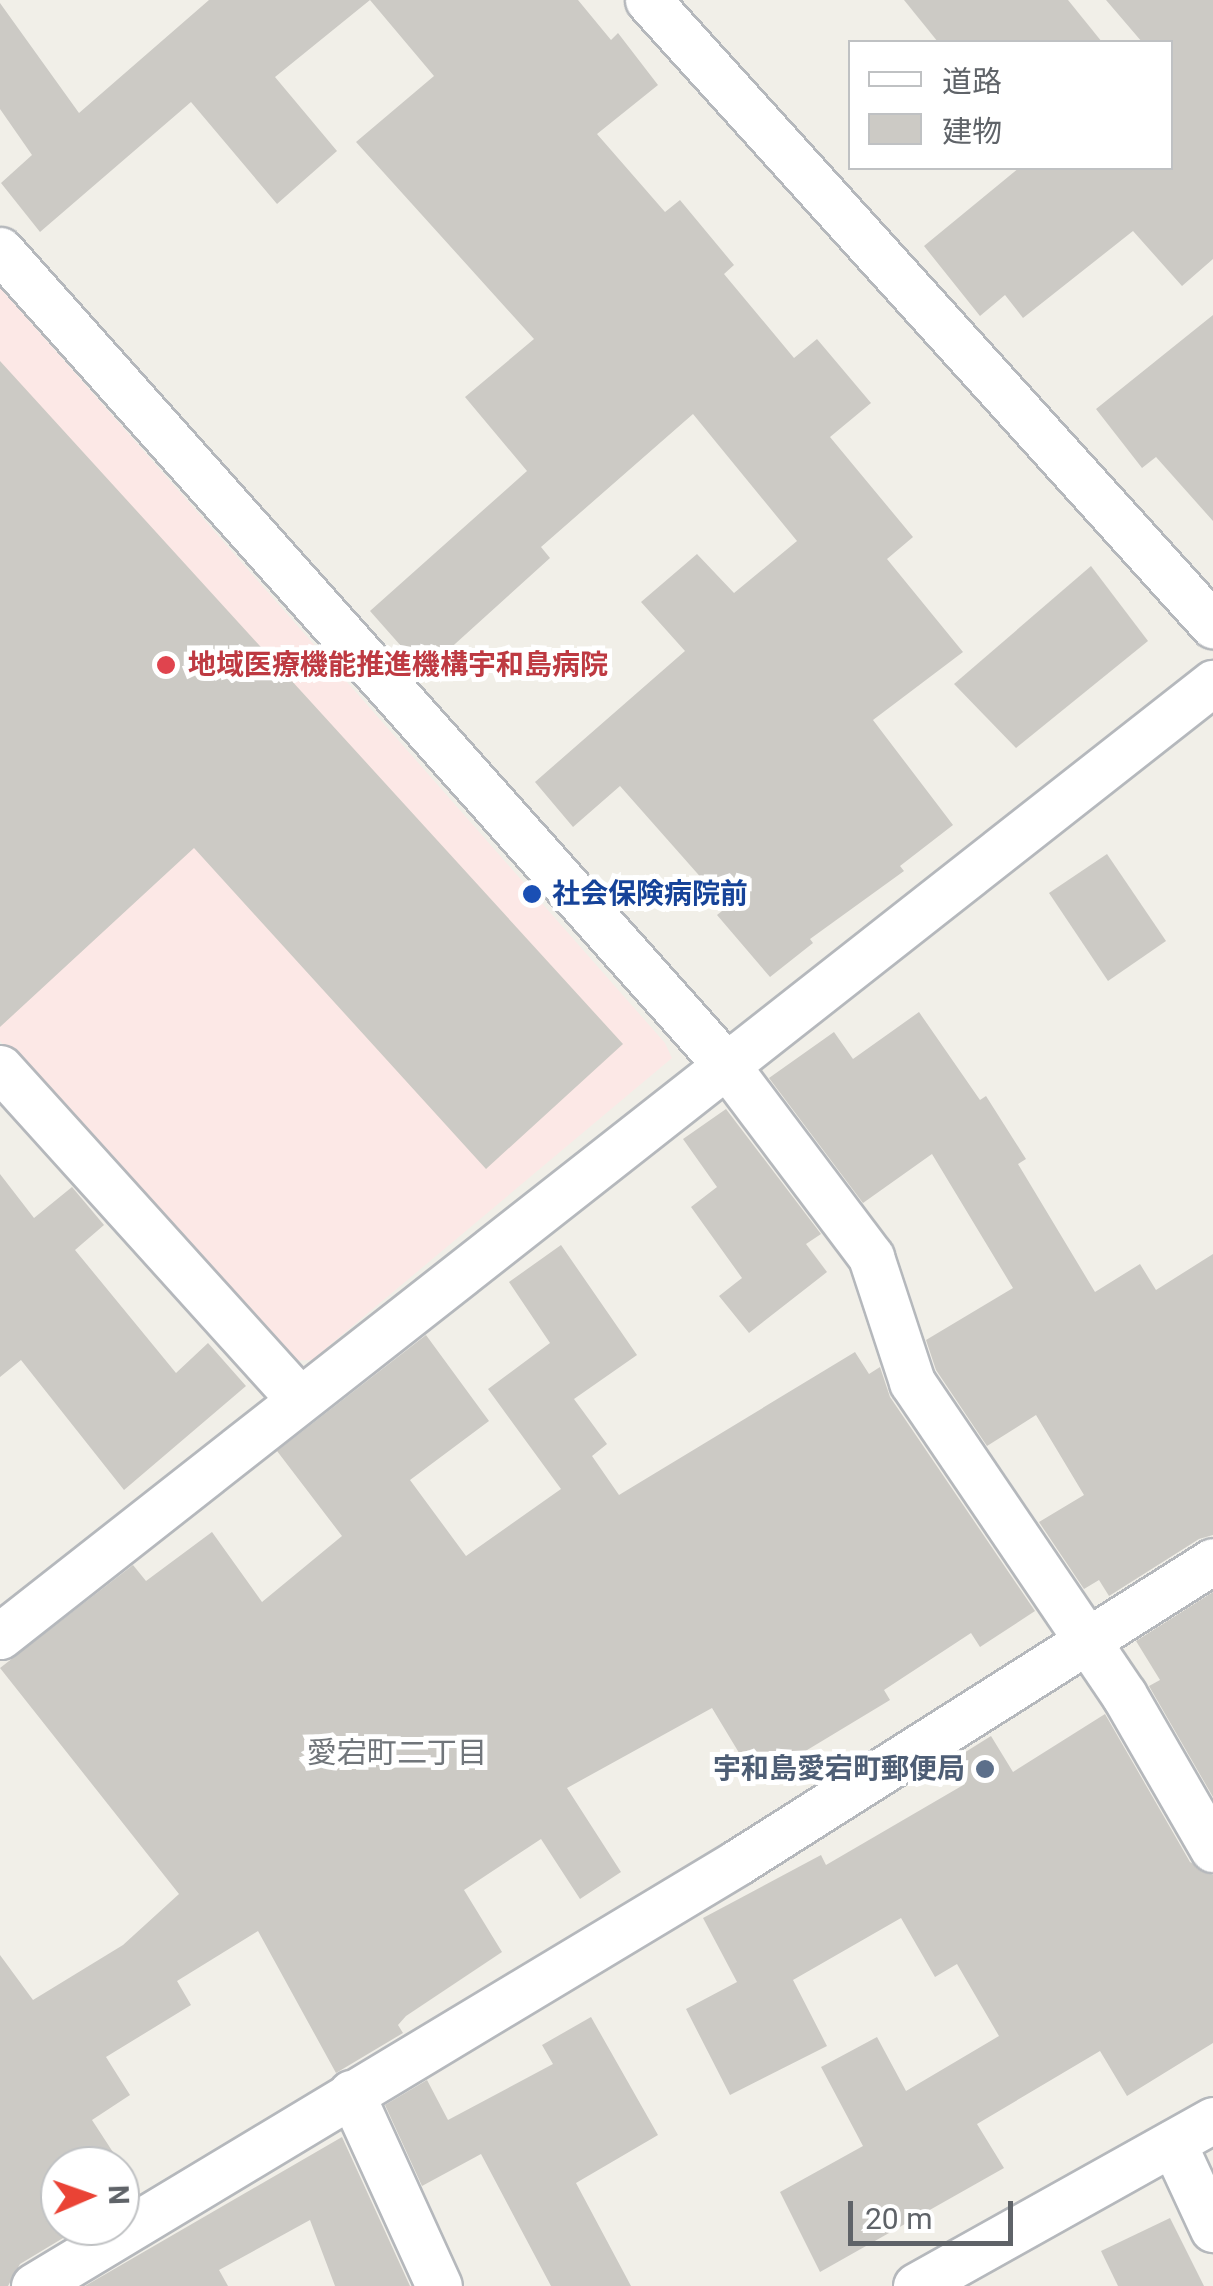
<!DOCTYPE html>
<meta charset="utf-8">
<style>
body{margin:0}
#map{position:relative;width:1213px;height:2286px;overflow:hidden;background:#f1efe8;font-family:Roboto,"Noto Sans JP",sans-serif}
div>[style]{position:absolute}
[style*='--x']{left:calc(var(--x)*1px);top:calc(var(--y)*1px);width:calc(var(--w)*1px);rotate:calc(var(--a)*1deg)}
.medical>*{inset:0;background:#fce8e6}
.building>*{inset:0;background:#cccac5}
.roads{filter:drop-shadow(2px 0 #b5b8bc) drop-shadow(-2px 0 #b5b8bc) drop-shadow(0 2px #b5b8bc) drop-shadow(0 -2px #b5b8bc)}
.minor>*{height:45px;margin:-22.5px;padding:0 22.5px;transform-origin:22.5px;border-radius:22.5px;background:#fff}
.dots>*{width:28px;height:28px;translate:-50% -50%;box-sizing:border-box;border:5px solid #fff;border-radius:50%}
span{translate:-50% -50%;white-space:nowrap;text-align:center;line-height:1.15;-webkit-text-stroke:10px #fff;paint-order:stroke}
.health-label{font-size:28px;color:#be3a42;font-weight:700}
.left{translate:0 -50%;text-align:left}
.transit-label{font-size:28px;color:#164399;font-weight:700}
.service-label{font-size:28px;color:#4e5e75;font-weight:700}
.right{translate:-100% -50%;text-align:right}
.neighbourhood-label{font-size:30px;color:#70757a}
.legend{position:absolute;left:848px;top:40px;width:325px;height:130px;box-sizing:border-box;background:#fff;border:2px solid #bfc1c3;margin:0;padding:12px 18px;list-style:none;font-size:30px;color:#5f6368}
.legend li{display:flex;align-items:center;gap:20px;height:50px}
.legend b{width:50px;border:2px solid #bfc1c3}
.north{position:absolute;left:40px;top:2146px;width:100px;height:100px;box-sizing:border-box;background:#fff;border:2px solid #bfc1c3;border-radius:50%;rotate:88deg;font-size:28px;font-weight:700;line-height:40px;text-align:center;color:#5f6368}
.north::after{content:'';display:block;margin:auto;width:35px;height:45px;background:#ea4335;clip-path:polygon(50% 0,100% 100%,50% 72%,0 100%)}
.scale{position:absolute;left:848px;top:2201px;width:165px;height:45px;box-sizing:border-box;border:5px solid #5f6368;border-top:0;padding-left:12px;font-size:30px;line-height:35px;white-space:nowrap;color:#5f6368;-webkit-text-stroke:8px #fff;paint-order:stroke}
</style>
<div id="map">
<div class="medical">
<i style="clip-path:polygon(0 288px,665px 1043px,672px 1058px,312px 1360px,287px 1361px,0 1041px)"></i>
</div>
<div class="building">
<i style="clip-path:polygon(209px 0,578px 0,611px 40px,618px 33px,658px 85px,597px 134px,665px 212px,680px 200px,734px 265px,724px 274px,794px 358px,817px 339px,871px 403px,830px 437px,913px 537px,887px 559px,963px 652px,873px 720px,953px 825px,900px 866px,904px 871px,810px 939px,813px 943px,770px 977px,717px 915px,727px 907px,620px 786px,573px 827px,535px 782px,685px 651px,641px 602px,697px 554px,734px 593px,797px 541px,693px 414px,541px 547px,550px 558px,424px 672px,370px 611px,527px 471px,465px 397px,534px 339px,356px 142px,434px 76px,370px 0,275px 77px,337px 151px,277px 204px,191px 102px,40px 232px,1px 183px,32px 155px,0 109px,0 3px,79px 113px)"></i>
<i style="clip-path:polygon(904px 0,1068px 0,1102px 42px,938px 42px)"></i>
<i style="clip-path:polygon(1106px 0,1213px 0,1213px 259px,1182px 286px,1133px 231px,1023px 318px,1005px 295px,980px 316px,924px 246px,1019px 168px,1170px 168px,1170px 42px,1142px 42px)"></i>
<i style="clip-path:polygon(1213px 315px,1213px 521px,1156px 457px,1142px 468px,1096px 409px)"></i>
<i style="clip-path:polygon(0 361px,623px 1044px,486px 1169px,194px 848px,0 1027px)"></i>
<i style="clip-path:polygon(1091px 566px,1148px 641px,1016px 748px,954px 684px)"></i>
<i style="clip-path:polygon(1107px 854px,1166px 941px,1108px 981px,1049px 893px)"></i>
<i style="clip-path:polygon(919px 1012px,980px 1100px,986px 1096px,1026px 1159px,1018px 1164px,1095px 1292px,1140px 1264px,1156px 1290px,1213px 1254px,1213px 1535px,1199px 1539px,1109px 1596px,1099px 1580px,1084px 1589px,1039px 1522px,1084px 1495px,1036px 1415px,987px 1446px,936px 1370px,926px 1340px,1013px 1288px,932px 1154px,863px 1203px,769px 1078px,834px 1032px,853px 1059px)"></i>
<i style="clip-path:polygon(726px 1109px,821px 1234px,806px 1244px,827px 1272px,749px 1333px,719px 1296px,742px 1278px,691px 1207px,717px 1187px,683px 1139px)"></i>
<i style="clip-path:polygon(0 1174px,34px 1218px,72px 1187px,104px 1225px,75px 1250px,176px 1373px,208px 1343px,246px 1386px,124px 1490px,21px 1360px,0 1377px)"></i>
<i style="clip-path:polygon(561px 1245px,637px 1355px,574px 1399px,607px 1444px,592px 1456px,619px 1495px,855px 1352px,869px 1374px,880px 1367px,890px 1397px,1035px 1611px,980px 1647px,971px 1633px,884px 1690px,890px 1700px,756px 1781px,712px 1708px,567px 1788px,621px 1872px,580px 1899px,541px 1839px,464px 1890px,502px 1952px,406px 2016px,398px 2025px,403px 2033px,336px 2073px,258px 1931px,177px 1981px,191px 2005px,106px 2057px,130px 2095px,92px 2120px,139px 2192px,120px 2204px,120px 2166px,60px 2166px,60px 2226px,83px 2226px,20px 2264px,8px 2286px,0 2286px,0 1955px,33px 2000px,123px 1945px,179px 1894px,0 1668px,133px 1565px,146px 1581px,212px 1532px,262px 1602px,342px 1536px,277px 1451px,426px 1335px,489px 1421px,410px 1480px,466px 1556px,561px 1489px,488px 1389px,550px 1343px,509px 1282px)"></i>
<i style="clip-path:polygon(1213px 1592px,1213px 1797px,1149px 1686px,1160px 1680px,1136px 1641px)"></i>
<i style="clip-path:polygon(1105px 1714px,1190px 1862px,1213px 1875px,1213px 2043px,1127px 2096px,1100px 2051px,977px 2124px,1004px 2168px,820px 2272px,780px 2192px,863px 2146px,821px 2067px,877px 2037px,906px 2091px,999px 2036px,957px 1964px,935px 1977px,901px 1918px,793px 1980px,827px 2046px,730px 2095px,686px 2009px,737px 1982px,703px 1918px,821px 1855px,826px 1865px,965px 1784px,951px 1761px,991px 1736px,1013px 1772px)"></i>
<i style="clip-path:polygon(591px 2017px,658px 2135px,576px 2183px,631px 2286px,551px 2286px,481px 2154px,422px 2186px,385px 2105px,427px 2080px,448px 2120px,553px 2064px,542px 2045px)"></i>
<i style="clip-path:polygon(342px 2137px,410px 2286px,335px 2286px,310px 2220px,219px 2270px,228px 2286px,85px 2286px)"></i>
<i style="clip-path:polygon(1170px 2218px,1204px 2286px,1118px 2286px,1101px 2251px)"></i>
</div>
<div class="roads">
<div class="minor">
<i style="--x:648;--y:0;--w:843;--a:47.89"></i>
<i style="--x:0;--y:250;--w:1094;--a:48.3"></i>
<i style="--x:728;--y:1067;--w:238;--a:53"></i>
<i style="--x:871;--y:1257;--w:132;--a:71.8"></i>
<i style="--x:912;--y:1382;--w:378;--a:55.9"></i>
<i style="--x:1124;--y:1695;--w:178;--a:60"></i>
<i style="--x:0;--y:1068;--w:446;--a:47.9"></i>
<i style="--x:0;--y:1636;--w:1543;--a:-38.16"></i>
<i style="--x:351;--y:2093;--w:212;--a:65.5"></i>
<i style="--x:1173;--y:2143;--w:95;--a:65.1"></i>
<i style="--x:34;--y:2286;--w:822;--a:-31.06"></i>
<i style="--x:738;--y:1862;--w:562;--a:-32.36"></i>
<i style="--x:916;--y:2286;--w:340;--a:-29.2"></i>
</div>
</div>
<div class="dots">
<i style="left:166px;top:665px;background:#e0444e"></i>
<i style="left:532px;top:894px;background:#1a4fb4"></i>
<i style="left:985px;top:1769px;background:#5c6f8a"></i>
</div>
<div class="health-label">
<span class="left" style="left:188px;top:665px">地域医療機能推進機構宇和島病院</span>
</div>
<div class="transit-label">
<span class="left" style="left:552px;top:894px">社会保険病院前</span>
</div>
<div class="service-label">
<span class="right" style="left:965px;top:1769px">宇和島愛宕町郵便局</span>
</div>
<div class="neighbourhood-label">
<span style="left:397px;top:1753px">愛宕町二丁目</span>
</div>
<ul class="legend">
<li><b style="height:12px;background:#fff"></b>道路</li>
<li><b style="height:28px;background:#cccac5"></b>建物</li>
</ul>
<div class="north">N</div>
<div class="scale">20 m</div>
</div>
